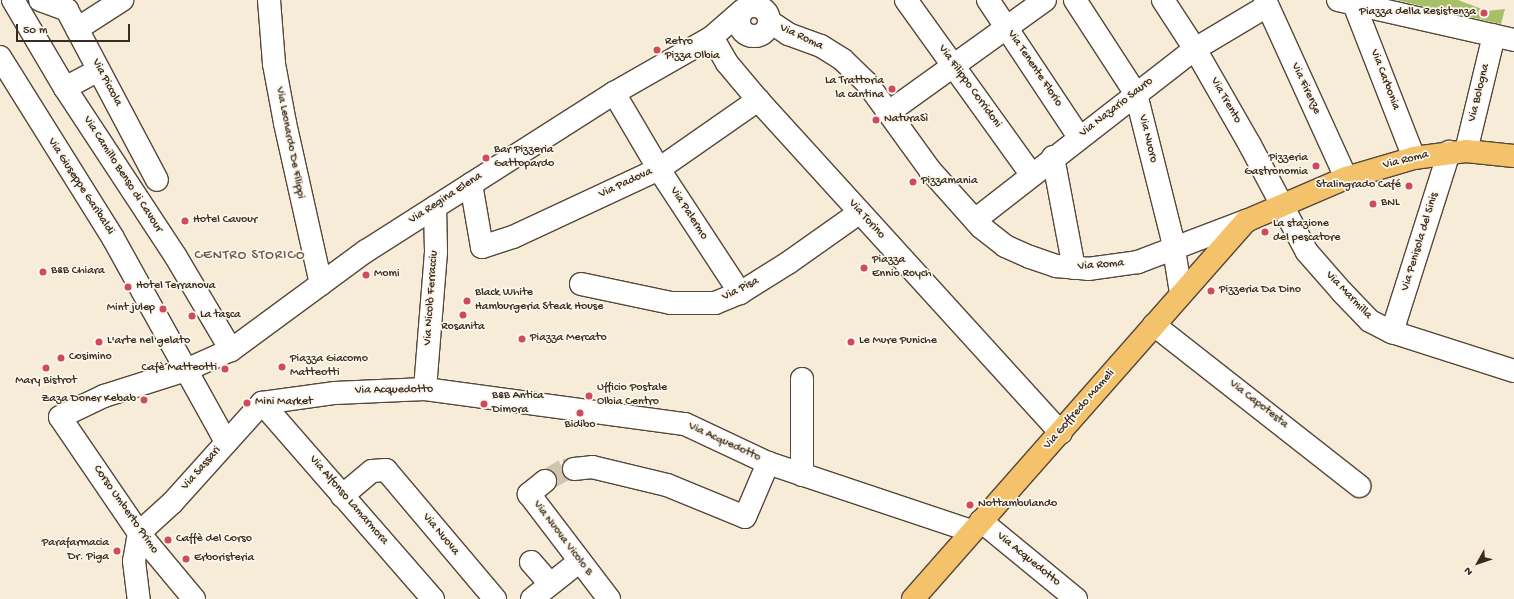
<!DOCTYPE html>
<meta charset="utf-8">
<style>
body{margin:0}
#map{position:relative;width:1514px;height:599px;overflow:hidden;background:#f6ecd7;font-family:"Gochi Hand",sans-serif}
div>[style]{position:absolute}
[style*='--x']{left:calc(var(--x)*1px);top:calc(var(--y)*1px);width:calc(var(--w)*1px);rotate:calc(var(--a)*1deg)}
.green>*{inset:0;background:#a7c066}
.minor-tunnel>*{height:22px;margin-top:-11px;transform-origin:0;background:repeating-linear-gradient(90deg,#d1c5b2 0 22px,transparent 0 33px)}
.roads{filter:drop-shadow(1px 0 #57473a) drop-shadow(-1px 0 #57473a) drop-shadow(0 1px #57473a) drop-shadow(0 -1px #57473a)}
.minor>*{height:22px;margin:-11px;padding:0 11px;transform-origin:11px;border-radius:11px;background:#fff}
.minor>.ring{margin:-11px;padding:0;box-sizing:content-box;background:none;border:22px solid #fff;border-radius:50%}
.major>*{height:22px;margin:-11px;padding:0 11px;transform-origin:11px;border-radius:11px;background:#f3c26a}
.dots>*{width:11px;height:11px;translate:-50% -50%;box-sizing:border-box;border:2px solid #fbf7ec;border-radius:50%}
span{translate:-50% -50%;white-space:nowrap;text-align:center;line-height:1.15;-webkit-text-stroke:3.5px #fbf7ec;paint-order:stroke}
.poi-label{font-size:12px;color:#3b2a1e}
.right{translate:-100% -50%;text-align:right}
.left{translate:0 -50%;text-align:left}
.street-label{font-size:12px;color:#3b2a1e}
.quarter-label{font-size:14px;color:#745448;letter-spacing:1px}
.north{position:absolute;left:1458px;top:543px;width:40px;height:40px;-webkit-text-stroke:3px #fbf7ec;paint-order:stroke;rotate:230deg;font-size:11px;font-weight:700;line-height:16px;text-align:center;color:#3b2a1e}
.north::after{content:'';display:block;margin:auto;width:14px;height:18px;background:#3b2a1e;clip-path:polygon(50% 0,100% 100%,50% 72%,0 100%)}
.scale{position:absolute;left:16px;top:24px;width:114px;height:18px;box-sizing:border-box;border:2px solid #3b2a1e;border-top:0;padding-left:5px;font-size:12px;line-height:14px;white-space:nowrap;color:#3b2a1e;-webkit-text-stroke:3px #fbf7ec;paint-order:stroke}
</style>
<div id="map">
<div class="green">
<i style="clip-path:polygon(1396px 0,1458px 0,1487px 11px,1505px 9px,1501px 24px)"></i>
</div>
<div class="minor-tunnel">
<i style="--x:545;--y:481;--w:22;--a:-30"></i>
<i style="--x:564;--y:470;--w:10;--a:-6"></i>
</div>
<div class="roads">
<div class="minor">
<i style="--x:13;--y:0;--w:102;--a:59.4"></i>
<i style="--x:65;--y:88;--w:202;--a:56.7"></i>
<i style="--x:176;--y:257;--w:108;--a:59.4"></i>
<i style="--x:40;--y:0;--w:29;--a:20"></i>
<i style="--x:67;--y:10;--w:192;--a:62.1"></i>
<i style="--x:269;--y:0;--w:64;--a:85.5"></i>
<i style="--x:274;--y:64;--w:60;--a:79.4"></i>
<i style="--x:285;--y:123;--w:165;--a:77.4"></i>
<i style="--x:906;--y:0;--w:214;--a:54.3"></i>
<i style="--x:988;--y:0;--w:164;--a:56.4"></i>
<i style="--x:1075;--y:0;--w:112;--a:57"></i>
<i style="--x:1136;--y:94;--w:147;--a:75.9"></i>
<i style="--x:1172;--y:237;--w:57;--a:80.9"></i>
<i style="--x:1163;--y:0;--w:59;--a:56.9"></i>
<i style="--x:1195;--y:49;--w:111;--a:60.2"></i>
<i style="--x:1250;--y:145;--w:121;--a:62"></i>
<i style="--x:1307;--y:252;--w:53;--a:48.8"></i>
<i style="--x:1342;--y:292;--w:40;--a:46"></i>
<i style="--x:1370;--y:321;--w:25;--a:27"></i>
<i style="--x:1392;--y:332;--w:128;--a:17.7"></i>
<i style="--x:1265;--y:0;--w:196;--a:65.5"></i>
<i style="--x:1338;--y:0;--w:180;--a:12.8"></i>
<i style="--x:1354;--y:4;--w:165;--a:68.7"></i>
<i class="ring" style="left:739px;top:6px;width:8px;height:8px"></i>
<i style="--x:769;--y:21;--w:23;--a:34"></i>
<i style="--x:788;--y:34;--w:35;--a:20"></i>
<i style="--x:821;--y:46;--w:26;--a:32"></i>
<i style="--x:843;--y:60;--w:33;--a:44"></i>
<i style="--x:867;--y:83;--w:107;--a:54.1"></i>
<i style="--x:930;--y:170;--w:76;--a:48.2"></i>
<i style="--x:981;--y:227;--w:31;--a:38"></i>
<i style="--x:1005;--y:246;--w:27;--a:24"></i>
<i style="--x:1030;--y:257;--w:28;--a:19"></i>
<i style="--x:1056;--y:266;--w:32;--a:5"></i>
<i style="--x:1088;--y:269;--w:50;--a:-8"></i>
<i style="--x:1138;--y:262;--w:116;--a:-20.8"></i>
<i style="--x:77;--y:29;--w:54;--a:-32.8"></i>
<i style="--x:712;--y:37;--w:30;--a:60"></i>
<i style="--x:727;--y:63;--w:48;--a:50"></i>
<i style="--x:758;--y:100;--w:450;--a:47.7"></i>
<i style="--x:0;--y:57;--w:213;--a:58"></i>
<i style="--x:113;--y:238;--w:233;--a:61"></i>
<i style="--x:65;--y:88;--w:38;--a:-28"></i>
<i style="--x:614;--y:93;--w:91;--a:59.5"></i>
<i style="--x:660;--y:171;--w:146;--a:56.7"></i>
<i style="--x:889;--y:112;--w:192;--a:-35.7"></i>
<i style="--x:1466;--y:151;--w:119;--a:-76.4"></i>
<i style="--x:1053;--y:157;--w:113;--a:79.3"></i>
<i style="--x:471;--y:184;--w:64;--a:80.1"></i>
<i style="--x:482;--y:247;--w:33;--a:-18"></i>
<i style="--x:513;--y:237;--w:161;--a:-25"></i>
<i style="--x:659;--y:169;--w:121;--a:-34.9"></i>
<i style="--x:975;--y:220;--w:279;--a:-37.9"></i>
<i style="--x:1195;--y:49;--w:84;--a:-30.8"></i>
<i style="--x:581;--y:284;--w:92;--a:11.9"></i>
<i style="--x:671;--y:303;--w:44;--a:0"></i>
<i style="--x:715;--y:303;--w:27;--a:-22"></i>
<i style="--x:740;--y:293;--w:57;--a:-32"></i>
<i style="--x:788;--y:263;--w:87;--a:-35.2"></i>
<i style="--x:1154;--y:325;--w:261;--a:38.1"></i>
<i style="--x:1392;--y:332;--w:189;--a:-72.4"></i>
<i style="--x:802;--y:379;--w:96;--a:90"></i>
<i style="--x:425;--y:389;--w:138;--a:-85.4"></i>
<i style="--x:436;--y:251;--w:44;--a:-91.3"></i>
<i style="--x:262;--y:403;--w:74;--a:-7.8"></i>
<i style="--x:335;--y:393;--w:90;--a:-2.5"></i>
<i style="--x:425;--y:389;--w:262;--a:7.7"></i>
<i style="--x:685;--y:424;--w:92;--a:25.2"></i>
<i style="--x:768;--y:463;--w:214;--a:18.5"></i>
<i style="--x:262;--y:403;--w:260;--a:48.9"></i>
<i style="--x:574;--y:469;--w:18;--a:-6"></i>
<i style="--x:592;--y:467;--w:77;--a:13.5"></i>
<i style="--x:667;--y:485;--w:84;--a:22.3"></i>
<i style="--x:745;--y:517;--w:59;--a:-66.9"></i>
<i style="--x:545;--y:481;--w:21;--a:141"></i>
<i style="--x:529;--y:494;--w:132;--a:52.7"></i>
<i style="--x:342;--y:496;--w:39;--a:-40"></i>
<i style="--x:372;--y:471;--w:14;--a:-4"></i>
<i style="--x:386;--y:470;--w:169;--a:49.8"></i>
<i style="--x:981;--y:521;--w:123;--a:39.4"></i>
<i style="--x:139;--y:533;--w:45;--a:-42.3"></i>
<i style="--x:172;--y:503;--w:135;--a:-48"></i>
<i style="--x:139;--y:533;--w:28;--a:100"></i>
<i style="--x:134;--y:561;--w:38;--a:83"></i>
<i style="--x:531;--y:562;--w:29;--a:49"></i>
<i style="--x:194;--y:599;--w:86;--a:-129.8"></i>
<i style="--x:139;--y:533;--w:140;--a:-124.3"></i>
<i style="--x:60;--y:417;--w:49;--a:-25.5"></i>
<i style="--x:104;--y:396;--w:86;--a:-17.6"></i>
<i style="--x:186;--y:370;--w:49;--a:-24"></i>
<i style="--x:231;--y:350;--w:167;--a:-36.3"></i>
<i style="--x:366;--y:251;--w:294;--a:-32.5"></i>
<i style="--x:614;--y:93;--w:113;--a:-29.7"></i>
<i style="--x:712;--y:37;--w:41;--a:-41.1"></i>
<i style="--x:532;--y:599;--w:50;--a:-38.5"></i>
</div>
<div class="major">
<i style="--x:913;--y:599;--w:504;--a:-48.62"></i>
<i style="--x:1246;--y:221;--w:109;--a:-23.3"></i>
<i style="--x:1346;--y:178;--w:71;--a:-16.4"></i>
<i style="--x:1414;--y:158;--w:52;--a:-7.7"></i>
<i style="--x:1466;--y:151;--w:48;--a:5.9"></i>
</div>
</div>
<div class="dots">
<i style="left:1484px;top:13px;background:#d1495b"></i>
<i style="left:657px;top:50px;background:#d1495b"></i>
<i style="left:892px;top:89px;background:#d1495b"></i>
<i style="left:876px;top:120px;background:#d1495b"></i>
<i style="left:486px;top:158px;background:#d1495b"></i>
<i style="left:1316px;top:166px;background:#d1495b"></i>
<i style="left:913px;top:182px;background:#d1495b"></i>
<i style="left:1409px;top:186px;background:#d1495b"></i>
<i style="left:1373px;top:204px;background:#d1495b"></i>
<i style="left:185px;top:221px;background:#d1495b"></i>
<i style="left:1265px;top:232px;background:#d1495b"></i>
<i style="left:864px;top:268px;background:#d1495b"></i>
<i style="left:43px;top:272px;background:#d1495b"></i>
<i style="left:366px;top:275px;background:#d1495b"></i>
<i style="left:128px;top:287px;background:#d1495b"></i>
<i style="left:1211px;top:291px;background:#d1495b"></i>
<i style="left:467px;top:301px;background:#d1495b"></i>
<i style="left:163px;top:309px;background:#d1495b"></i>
<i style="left:463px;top:315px;background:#d1495b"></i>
<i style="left:192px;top:316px;background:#d1495b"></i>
<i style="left:522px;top:339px;background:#d1495b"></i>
<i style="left:99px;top:342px;background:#d1495b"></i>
<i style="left:851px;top:342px;background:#d1495b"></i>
<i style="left:61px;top:358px;background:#d1495b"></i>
<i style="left:282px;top:367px;background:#d1495b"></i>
<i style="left:46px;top:368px;background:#d1495b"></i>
<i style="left:225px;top:369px;background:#d1495b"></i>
<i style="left:589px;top:396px;background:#d1495b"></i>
<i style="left:144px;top:400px;background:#d1495b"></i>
<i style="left:247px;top:403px;background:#d1495b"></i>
<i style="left:484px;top:404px;background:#d1495b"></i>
<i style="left:580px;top:413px;background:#d1495b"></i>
<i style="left:970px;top:505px;background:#d1495b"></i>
<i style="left:168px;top:540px;background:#d1495b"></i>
<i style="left:117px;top:551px;background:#d1495b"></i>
<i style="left:186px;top:559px;background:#d1495b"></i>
</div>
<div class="poi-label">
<span class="right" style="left:1476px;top:13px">Piazza della Resistenza</span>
<span class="left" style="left:665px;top:50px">Retro<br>Pizza Olbia</span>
<span class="right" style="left:884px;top:89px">La Trattoria<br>la cantina</span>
<span class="left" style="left:884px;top:120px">NaturaSì</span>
<span class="left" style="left:494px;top:158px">Bar Pizzeria<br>Gattopardo</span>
<span class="right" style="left:1308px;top:166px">Pizzeria<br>Gastronomia</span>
<span class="left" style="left:921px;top:182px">Pizzamania</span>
<span class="right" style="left:1401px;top:186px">Stalingrado Café</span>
<span class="left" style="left:1381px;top:204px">BNL</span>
<span class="left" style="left:193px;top:221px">Hotel Cavour</span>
<span class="left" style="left:1273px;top:232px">La stazione<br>del pescatore</span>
<span class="left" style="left:872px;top:268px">Piazza<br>Ennio Roych</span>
<span class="left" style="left:51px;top:272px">B&amp;B Chiara</span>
<span class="left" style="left:374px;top:275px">Momi</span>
<span class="left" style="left:136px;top:287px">Hotel Terranova</span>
<span class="left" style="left:1219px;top:291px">Pizzeria Da Dino</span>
<span class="left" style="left:475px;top:301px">Black White<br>Hamburgeria Steak House</span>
<span class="right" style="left:155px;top:309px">Mint julep</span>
<span class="left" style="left:200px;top:316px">La tasca</span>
<span style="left:463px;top:328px">Rosanita</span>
<span class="left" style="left:530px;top:339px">Piazza Mercato</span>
<span class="left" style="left:107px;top:342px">L'arte nel gelato</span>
<span class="left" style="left:859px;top:342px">Le Mure Puniche</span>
<span class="left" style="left:69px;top:358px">Cosimino</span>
<span class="left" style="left:290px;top:367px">Piazza Giacomo<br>Matteotti</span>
<span class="right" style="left:217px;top:369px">Cafè Matteotti</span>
<span style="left:46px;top:382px">Mary Bistrot</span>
<span class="left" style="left:597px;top:396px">Ufficio Postale<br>Olbia Centro</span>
<span class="left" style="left:492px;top:404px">B&amp;B Antica<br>Dimora</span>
<span class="right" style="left:136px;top:400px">Zaza Doner Kebab</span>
<span class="left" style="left:255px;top:403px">Mini Market</span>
<span style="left:580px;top:426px">Bidibo</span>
<span class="left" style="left:978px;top:505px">Nottambulando</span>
<span class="left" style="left:176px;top:540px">Caffè del Corso</span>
<span class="right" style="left:109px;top:551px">Parafarmacia<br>Dr. Piga</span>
<span class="left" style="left:194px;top:559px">Erboristeria</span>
</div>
<div class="street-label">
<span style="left:801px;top:38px;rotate:25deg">Via Roma</span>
<span style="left:1034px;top:69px;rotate:56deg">Via Tenente Florio</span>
<span style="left:1384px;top:80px;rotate:69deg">Via Carbonia</span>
<span style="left:106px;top:83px;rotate:62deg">Via Piccola</span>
<span style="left:969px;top:87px;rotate:54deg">Via Filippo Corridoni</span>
<span style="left:1305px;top:89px;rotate:65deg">Via Firenze</span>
<span style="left:1480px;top:93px;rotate:-76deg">Via Bologna</span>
<span style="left:1225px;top:101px;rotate:60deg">Via Trento</span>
<span style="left:1117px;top:108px;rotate:-38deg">Via Nazario Sauro</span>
<span style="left:1147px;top:139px;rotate:76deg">Via Nuoro</span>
<span style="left:289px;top:143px;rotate:79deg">Via Leonardo De Filippi</span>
<span style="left:1406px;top:161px;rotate:-14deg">Via Roma</span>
<span style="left:122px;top:175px;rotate:57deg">Via Camillo Benso di Cavour</span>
<span style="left:626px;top:184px;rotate:-25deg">Via Padova</span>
<span style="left:80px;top:187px;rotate:57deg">Via Giuseppe Garibaldi</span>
<span style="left:446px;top:199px;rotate:-33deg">Via Regina Elena</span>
<span style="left:688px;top:214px;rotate:57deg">Via Palermo</span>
<span style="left:866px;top:220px;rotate:48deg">Via Torino</span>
<span style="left:1421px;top:242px;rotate:-73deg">Via Penisola del Sinis</span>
<span style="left:1101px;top:266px;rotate:-5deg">Via Roma</span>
<span style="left:741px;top:290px;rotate:-27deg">Via Pisa</span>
<span style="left:1348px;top:296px;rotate:46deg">Via Marmilla</span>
<span style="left:432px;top:298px;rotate:-86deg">Via Nicolò Ferracciu</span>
<span style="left:394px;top:391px;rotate:-1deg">Via Acquedotto</span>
<span style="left:1258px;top:405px;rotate:38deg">Via Capotesta</span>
<span style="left:1080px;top:410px;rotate:-49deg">Via Goffredo Mameli</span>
<span style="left:724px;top:443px;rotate:25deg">Via Acquedotto</span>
<span style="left:202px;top:469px;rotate:-49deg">Via Sassari</span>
<span style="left:348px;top:501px;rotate:49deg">Via Alfonso Lamarmora</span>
<span style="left:125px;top:510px;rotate:55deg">Corso Umberto Primo</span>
<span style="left:440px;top:535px;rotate:50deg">Via Nuova</span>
<span style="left:562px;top:539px;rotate:53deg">Via Nuova Vicolo B</span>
<span style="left:1028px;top:560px;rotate:39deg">Via Acquedotto</span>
</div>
<div class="quarter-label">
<span style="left:250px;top:256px">CENTRO STORICO</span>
</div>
<div class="north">N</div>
<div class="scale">50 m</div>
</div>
